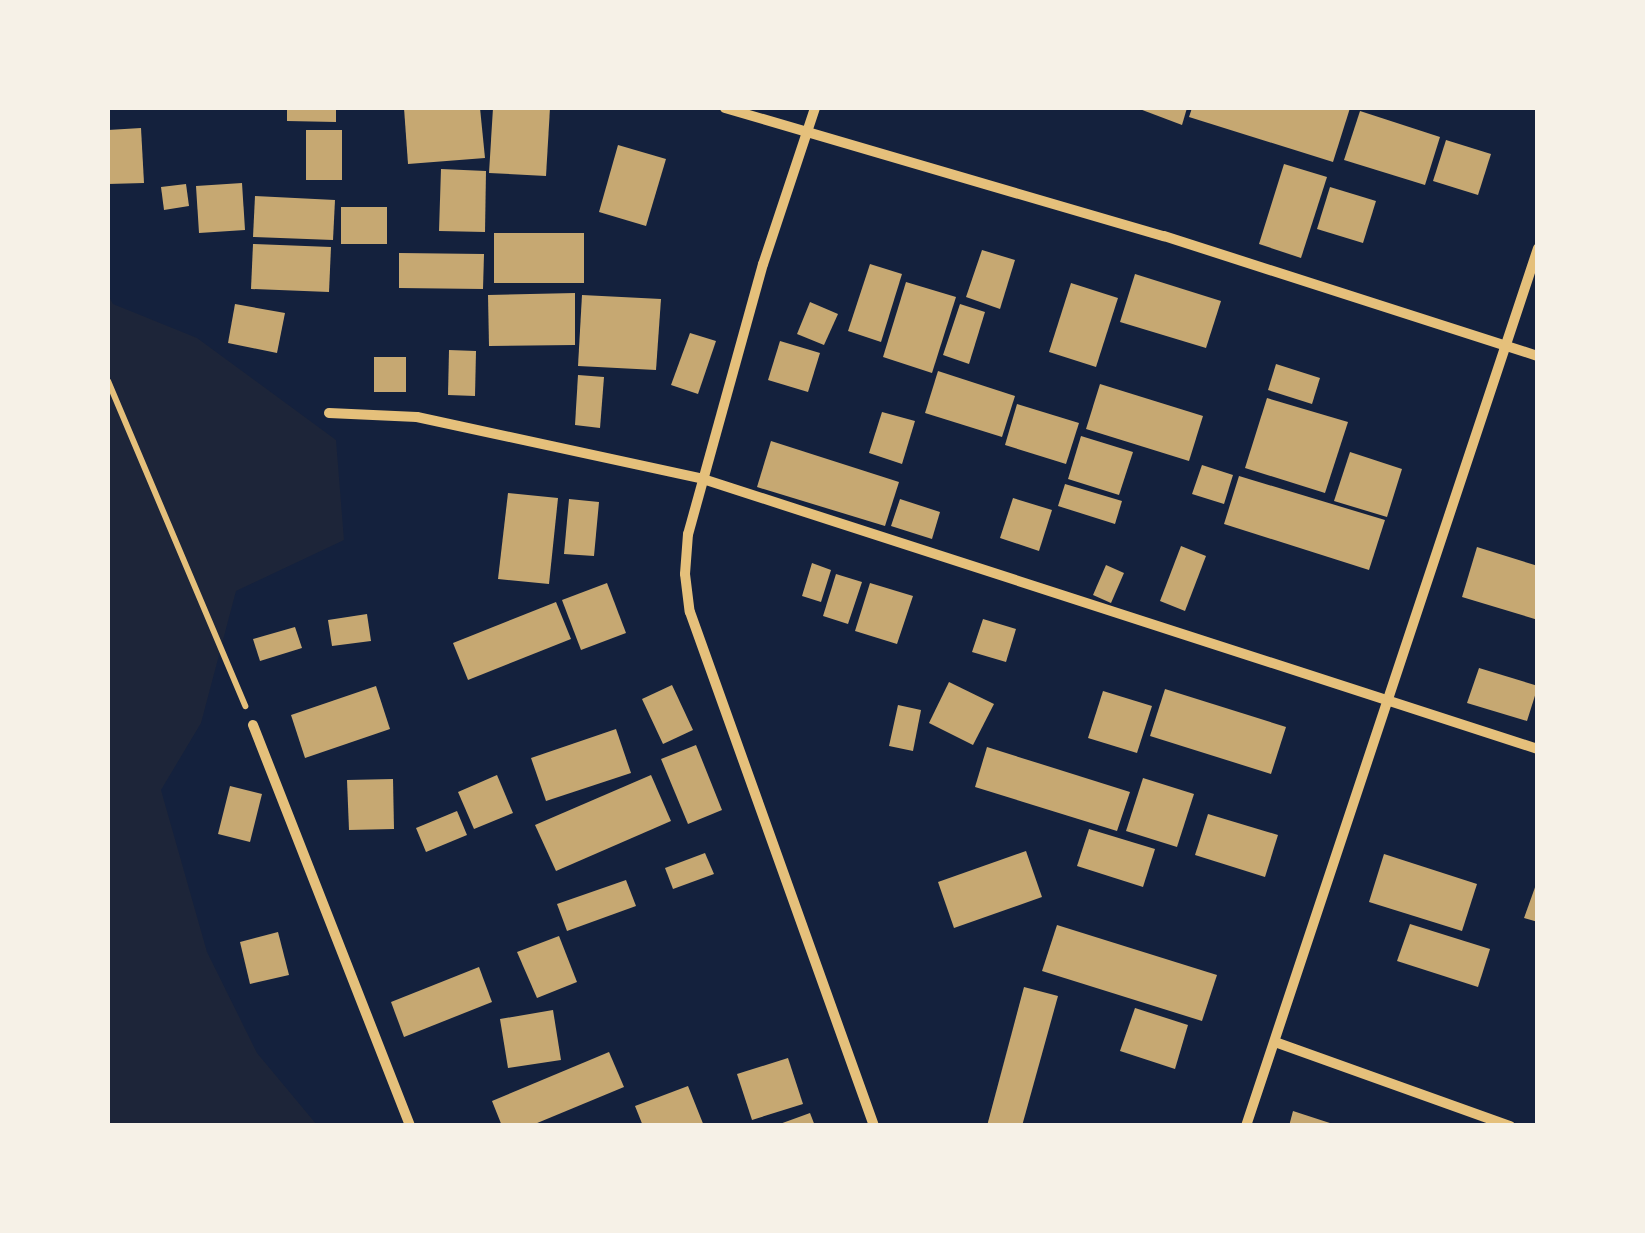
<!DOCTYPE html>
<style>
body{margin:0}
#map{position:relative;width:1645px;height:1233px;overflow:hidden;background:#14213d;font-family:"Exo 2",sans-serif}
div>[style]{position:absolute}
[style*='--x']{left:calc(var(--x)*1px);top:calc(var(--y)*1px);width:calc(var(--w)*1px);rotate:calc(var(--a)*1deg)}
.green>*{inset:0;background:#1d2539}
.building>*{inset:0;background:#c6a872}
.path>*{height:6px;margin:-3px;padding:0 3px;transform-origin:3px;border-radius:3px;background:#e5c07b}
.minor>*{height:10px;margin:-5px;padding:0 5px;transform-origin:5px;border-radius:5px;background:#e5c07b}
span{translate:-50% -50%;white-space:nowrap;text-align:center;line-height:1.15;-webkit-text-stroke:8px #f6f1e7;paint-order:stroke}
.frame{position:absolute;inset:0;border:110px solid #f6f1e7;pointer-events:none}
</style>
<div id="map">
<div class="green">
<i style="clip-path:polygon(108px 295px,113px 304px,197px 338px,336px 440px,344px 540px,236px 591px,201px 723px,161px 790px,207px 952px,257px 1053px,317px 1125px,108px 1125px)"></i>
</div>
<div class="building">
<i style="clip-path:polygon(287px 108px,336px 108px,336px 122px,287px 121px)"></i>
<i style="clip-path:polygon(404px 108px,480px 108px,485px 158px,408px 164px)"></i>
<i style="clip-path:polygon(493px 108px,550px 108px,546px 176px,489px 173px)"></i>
<i style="clip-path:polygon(1137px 108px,1187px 108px,1182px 125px)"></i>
<i style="clip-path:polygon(1192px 108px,1350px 108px,1333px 162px,1189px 117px)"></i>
<i style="clip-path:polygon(1360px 111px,1440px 137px,1425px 185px,1344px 160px)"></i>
<i style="clip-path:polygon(141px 128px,144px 183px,108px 184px,108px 130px)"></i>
<i style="clip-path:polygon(306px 130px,342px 130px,342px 180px,306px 180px)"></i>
<i style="clip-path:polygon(1446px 140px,1491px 154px,1478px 195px,1433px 181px)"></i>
<i style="clip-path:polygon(618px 145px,666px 159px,646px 226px,599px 212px)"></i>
<i style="clip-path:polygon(1284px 164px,1327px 177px,1301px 258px,1259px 244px)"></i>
<i style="clip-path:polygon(441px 169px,486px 171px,485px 232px,439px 231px)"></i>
<i style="clip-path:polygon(242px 183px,245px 230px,199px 233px,196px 186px)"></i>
<i style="clip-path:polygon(186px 184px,189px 206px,164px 210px,161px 187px)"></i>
<i style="clip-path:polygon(1330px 187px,1376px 201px,1363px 243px,1317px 229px)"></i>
<i style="clip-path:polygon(255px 196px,335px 200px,333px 240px,253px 237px)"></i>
<i style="clip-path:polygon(341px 207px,387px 207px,387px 244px,341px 244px)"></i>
<i style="clip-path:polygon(494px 233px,584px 233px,584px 283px,494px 283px)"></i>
<i style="clip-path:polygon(253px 244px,331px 247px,329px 292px,251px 289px)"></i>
<i style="clip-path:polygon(982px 250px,1015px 260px,1000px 309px,966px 297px)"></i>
<i style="clip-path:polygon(399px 253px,484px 254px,483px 289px,399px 288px)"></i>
<i style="clip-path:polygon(870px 264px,902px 274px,881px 342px,848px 331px)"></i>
<i style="clip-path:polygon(1135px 274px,1221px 301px,1206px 348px,1120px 322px)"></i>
<i style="clip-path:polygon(906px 282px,956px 297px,932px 373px,883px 357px)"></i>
<i style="clip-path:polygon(1071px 283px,1118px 298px,1096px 367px,1049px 352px)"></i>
<i style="clip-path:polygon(575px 293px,575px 345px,489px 346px,488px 295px)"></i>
<i style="clip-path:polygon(582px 295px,661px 299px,656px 370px,578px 366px)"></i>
<i style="clip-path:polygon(810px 302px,838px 314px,824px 345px,797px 334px)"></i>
<i style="clip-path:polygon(235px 304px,285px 313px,277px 353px,228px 343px)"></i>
<i style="clip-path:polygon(960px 304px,985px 312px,969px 364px,943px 355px)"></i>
<i style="clip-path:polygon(690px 333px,716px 341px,698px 394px,671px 385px)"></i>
<i style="clip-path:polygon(780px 341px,820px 353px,808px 392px,768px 380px)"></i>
<i style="clip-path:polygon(449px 350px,476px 351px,475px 396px,448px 395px)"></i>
<i style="clip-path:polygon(374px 357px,406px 357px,406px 392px,374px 392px)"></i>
<i style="clip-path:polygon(1276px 364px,1320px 378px,1312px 404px,1268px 390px)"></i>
<i style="clip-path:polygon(938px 371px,1015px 396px,1002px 437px,925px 413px)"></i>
<i style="clip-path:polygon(578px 375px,604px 377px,600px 428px,575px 425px)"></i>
<i style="clip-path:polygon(1100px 384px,1203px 416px,1189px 461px,1086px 429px)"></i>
<i style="clip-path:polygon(1267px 398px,1348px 422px,1325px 493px,1245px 468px)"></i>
<i style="clip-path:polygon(1017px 404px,1079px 423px,1066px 464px,1005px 445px)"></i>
<i style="clip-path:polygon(882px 412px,915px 421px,902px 464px,869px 453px)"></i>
<i style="clip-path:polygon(1081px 436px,1133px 452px,1119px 495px,1068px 479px)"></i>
<i style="clip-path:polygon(771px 441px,899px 482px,885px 526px,757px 487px)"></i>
<i style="clip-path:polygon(1350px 452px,1402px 469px,1387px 517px,1334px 501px)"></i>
<i style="clip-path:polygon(1202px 465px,1233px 475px,1224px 504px,1192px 494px)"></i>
<i style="clip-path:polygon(1239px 476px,1385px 520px,1369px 570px,1224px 524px)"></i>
<i style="clip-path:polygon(1065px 484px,1122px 501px,1115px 524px,1058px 506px)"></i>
<i style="clip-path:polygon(508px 493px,558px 498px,549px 584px,498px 579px)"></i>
<i style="clip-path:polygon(1013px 498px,1052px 510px,1039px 551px,1000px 538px)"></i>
<i style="clip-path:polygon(569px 499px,599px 502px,594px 556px,564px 554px)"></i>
<i style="clip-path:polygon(900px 499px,940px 512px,932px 539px,891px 526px)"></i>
<i style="clip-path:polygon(1181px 546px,1206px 556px,1185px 611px,1160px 601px)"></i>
<i style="clip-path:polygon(1477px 547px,1538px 566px,1538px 620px,1462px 597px)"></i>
<i style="clip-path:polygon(812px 563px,831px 570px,821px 602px,802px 596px)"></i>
<i style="clip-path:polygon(1106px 565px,1124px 573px,1111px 603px,1093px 595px)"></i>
<i style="clip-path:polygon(836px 574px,862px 582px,848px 624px,823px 616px)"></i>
<i style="clip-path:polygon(607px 583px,626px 633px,581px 650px,562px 600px)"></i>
<i style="clip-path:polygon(870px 583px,913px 596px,897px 644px,855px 631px)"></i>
<i style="clip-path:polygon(556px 602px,571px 639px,468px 680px,453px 643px)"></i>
<i style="clip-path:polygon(367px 614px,371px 641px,332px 646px,328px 620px)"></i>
<i style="clip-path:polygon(983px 619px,1016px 629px,1006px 662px,972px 652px)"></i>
<i style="clip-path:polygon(295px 627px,302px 648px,260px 661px,253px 639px)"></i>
<i style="clip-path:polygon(1479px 668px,1538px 686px,1527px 721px,1467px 703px)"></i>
<i style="clip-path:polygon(949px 682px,994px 704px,973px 745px,929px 723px)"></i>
<i style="clip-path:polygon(672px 685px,693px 730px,663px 744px,642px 699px)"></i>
<i style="clip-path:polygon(376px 686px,390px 729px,305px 758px,291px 715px)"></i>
<i style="clip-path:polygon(1165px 689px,1286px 727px,1271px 774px,1150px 736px)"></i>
<i style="clip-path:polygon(1103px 691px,1152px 706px,1137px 753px,1088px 738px)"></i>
<i style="clip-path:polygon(898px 705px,921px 710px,913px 751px,889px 746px)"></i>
<i style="clip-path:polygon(616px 729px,631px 773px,546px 801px,531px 758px)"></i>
<i style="clip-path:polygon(696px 745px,722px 810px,688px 824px,661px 759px)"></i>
<i style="clip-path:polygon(987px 747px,1130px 792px,1117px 831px,975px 787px)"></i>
<i style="clip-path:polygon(497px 775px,513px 813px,474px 829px,458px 792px)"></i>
<i style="clip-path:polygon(651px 775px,671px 821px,556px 871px,535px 825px)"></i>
<i style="clip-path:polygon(1143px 778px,1194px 794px,1177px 847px,1126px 831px)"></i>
<i style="clip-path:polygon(393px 779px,394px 829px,349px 830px,347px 780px)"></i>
<i style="clip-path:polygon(230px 786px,262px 794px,250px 842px,218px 834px)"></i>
<i style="clip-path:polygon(457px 811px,467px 835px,426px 852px,416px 828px)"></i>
<i style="clip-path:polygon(1208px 814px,1278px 835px,1265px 877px,1195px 855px)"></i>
<i style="clip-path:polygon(1089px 829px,1155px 849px,1143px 887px,1077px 866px)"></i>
<i style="clip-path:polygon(1026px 851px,1042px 897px,954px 928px,938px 882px)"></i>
<i style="clip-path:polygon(705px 853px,714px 874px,673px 889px,665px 868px)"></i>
<i style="clip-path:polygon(1384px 854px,1477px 884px,1462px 931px,1369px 902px)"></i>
<i style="clip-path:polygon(1538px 879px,1538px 922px,1524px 918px)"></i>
<i style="clip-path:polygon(626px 880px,636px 906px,567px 931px,557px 904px)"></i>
<i style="clip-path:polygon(1410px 924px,1490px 949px,1478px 987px,1397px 961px)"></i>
<i style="clip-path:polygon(1057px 925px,1217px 975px,1202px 1021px,1042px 971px)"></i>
<i style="clip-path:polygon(278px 932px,289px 975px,250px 984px,240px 942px)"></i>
<i style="clip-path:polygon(559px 936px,577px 982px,537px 998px,517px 952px)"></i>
<i style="clip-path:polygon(479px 967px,492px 1002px,404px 1037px,391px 1002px)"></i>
<i style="clip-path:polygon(1024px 987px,1058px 996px,1022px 1126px,987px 1126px)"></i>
<i style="clip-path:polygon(1135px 1008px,1188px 1025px,1175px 1069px,1120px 1051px)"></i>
<i style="clip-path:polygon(553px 1010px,561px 1060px,508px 1068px,500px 1019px)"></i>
<i style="clip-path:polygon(609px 1052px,624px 1087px,530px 1126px,502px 1126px,492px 1101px)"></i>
<i style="clip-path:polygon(788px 1058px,803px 1104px,752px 1120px,737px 1074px)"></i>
<i style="clip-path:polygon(688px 1086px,704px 1126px,643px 1126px,635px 1106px)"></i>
<i style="clip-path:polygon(1293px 1111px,1336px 1125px,1335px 1126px,1289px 1126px)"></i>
<i style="clip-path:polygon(810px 1113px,815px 1126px,777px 1126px,777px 1125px)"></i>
</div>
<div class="path">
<i style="--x:108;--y:381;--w:353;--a:67.1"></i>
</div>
<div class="minor">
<i style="--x:725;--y:108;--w:457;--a:16.3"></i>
<i style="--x:1164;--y:236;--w:393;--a:17.8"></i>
<i style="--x:815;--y:108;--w:164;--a:108.4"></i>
<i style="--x:763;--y:264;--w:280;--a:105.5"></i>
<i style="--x:688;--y:534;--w:40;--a:94.3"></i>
<i style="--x:685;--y:574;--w:38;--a:83"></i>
<i style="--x:690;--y:612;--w:546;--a:70.3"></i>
<i style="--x:329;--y:413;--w:88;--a:2.6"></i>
<i style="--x:417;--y:417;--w:293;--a:12.2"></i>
<i style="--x:703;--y:479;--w:878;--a:17.92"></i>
<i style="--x:253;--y:725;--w:431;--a:68.6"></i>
<i style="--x:1275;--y:1042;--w:250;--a:19.7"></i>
<i style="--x:1246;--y:1126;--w:925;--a:-71.6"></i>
</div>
<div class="frame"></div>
</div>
